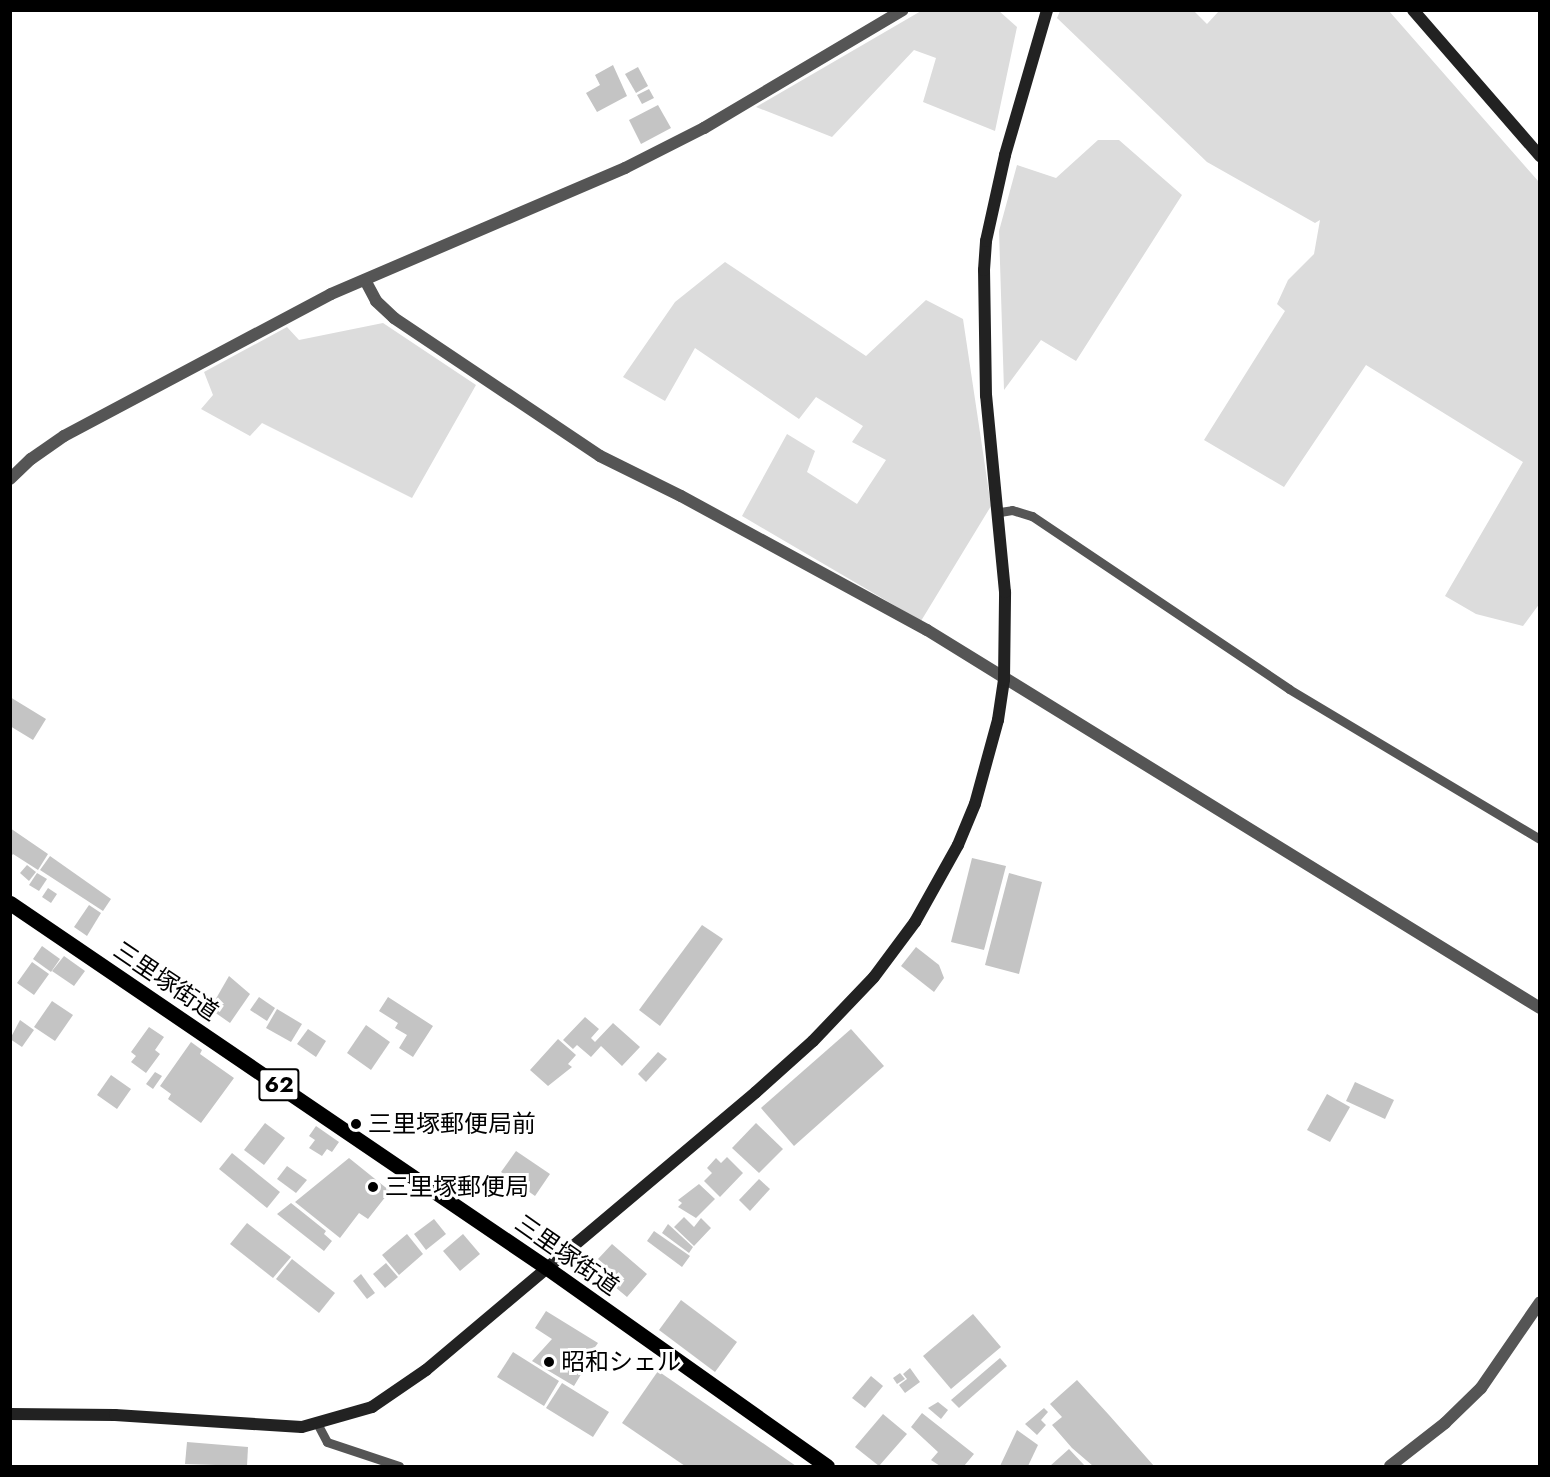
<!DOCTYPE html>
<meta charset="utf-8">
<style>
body{margin:0}
#map{position:relative;width:1550px;height:1477px;overflow:hidden;background:#fff;font-family:Jost,"Noto Sans JP",sans-serif}
div>[style]{position:absolute}
[style*='--x']{left:calc(var(--x)*1px);top:calc(var(--y)*1px);width:calc(var(--w)*1px);rotate:calc(var(--a)*1deg)}
.green>*{inset:0;background:#dcdcdc}
.building>*{inset:0;background:#c4c4c4}
.lane>*{height:9px;margin:-4.5px;padding:0 4.5px;transform-origin:4.5px;border-radius:4.5px;background:#555}
.street>*{height:12px;margin:-6px;padding:0 6px;transform-origin:6px;border-radius:6px;background:#555}
.secondary>*{height:12px;margin:-6px;padding:0 6px;transform-origin:6px;border-radius:6px;background:#222}
.primary>*{height:15px;margin:-7.5px;padding:0 7.5px;transform-origin:7.5px;border-radius:7.5px;background:#000}
.dots>*{width:16px;height:16px;translate:-50% -50%;box-sizing:border-box;border:3px solid #fff;border-radius:50%}
span{translate:-50% -50%;white-space:nowrap;text-align:center;line-height:1.15;-webkit-text-stroke:6px #fff;paint-order:stroke}
.shield-label span{padding:2px 4px;background:#fff;border:2px solid;border-radius:4px;-webkit-text-stroke-width:0}
.shield-label{font-size:22px;color:#000;font-weight:700}
.street-label{font-size:24px;color:#000}
.poi-label{font-size:24px;color:#000}
.left{translate:0 -50%;text-align:left}
.frame{position:absolute;inset:0;border:12px solid #000;pointer-events:none}
</style>
<div id="map">
<div class="green">
<i style="clip-path:polygon(921px 11px,999px 11px,1017px 27px,995px 131px,923px 102px,936px 58px,914px 50px,832px 137px,756px 107px)"></i>
<i style="clip-path:polygon(1194px 11px,1207px 24px,1219px 11px,1389px 11px,1539px 182px,1540px 603px,1523px 626px,1476px 614px,1445px 596px,1523px 462px,1366px 365px,1284px 487px,1204px 440px,1285px 311px,1277px 304px,1288px 280px,1314px 254px,1320px 220px,1315px 223px,1207px 162px,1057px 18px,1060px 11px)"></i>
<i style="clip-path:polygon(1098px 140px,1119px 140px,1182px 195px,1076px 361px,1041px 340px,1004px 390px,999px 231px,1017px 165px,1056px 178px)"></i>
<i style="clip-path:polygon(725px 262px,866px 356px,926px 300px,963px 319px,991px 506px,921px 621px,742px 516px,787px 434px,815px 451px,807px 472px,857px 504px,886px 460px,852px 442px,863px 426px,816px 397px,799px 419px,695px 348px,665px 401px,623px 377px,675px 302px)"></i>
<i style="clip-path:polygon(383px 323px,476px 385px,412px 498px,262px 423px,250px 436px,201px 409px,213px 395px,204px 372px,287px 327px,299px 340px)"></i>
</div>
<div class="building">
<i style="clip-path:polygon(613px 65px,627px 96px,597px 112px,586px 93px,600px 85px,595px 75px)"></i>
<i style="clip-path:polygon(638px 67px,648px 86px,636px 93px,625px 74px)"></i>
<i style="clip-path:polygon(649px 89px,654px 98px,642px 104px,637px 95px)"></i>
<i style="clip-path:polygon(658px 105px,671px 128px,641px 144px,629px 120px)"></i>
<i style="clip-path:polygon(10px 697px,46px 719px,33px 740px,10px 726px)"></i>
<i style="clip-path:polygon(10px 828px,48px 854px,38px 870px,13px 854px,10px 858px)"></i>
<i style="clip-path:polygon(50px 856px,111px 899px,103px 911px,40px 870px)"></i>
<i style="clip-path:polygon(972px 858px,1006px 866px,984px 950px,951px 942px)"></i>
<i style="clip-path:polygon(27px 865px,36px 872px,29px 881px,20px 873px)"></i>
<i style="clip-path:polygon(37px 873px,47px 879px,39px 891px,29px 885px)"></i>
<i style="clip-path:polygon(1009px 873px,1042px 882px,1019px 974px,985px 965px)"></i>
<i style="clip-path:polygon(48px 888px,57px 894px,51px 903px,42px 897px)"></i>
<i style="clip-path:polygon(89px 905px,101px 913px,87px 936px,74px 927px)"></i>
<i style="clip-path:polygon(702px 925px,723px 939px,660px 1026px,639px 1010px)"></i>
<i style="clip-path:polygon(42px 946px,60px 959px,51px 972px,33px 959px)"></i>
<i style="clip-path:polygon(916px 947px,939px 965px,944px 978px,934px 992px,901px 966px)"></i>
<i style="clip-path:polygon(64px 956px,85px 971px,74px 986px,52px 971px)"></i>
<i style="clip-path:polygon(32px 962px,49px 974px,34px 995px,17px 983px)"></i>
<i style="clip-path:polygon(229px 976px,250px 994px,230px 1023px,210px 1009px)"></i>
<i style="clip-path:polygon(259px 997px,275px 1008px,267px 1021px,250px 1010px)"></i>
<i style="clip-path:polygon(388px 997px,433px 1026px,413px 1057px,399px 1048px,407px 1035px,395px 1028px,398px 1023px,379px 1011px)"></i>
<i style="clip-path:polygon(52px 1001px,73px 1015px,55px 1041px,34px 1027px)"></i>
<i style="clip-path:polygon(277px 1009px,302px 1024px,291px 1042px,266px 1028px)"></i>
<i style="clip-path:polygon(585px 1017px,599px 1029px,591px 1038px,595px 1042px,613px 1023px,640px 1047px,622px 1066px,601px 1046px,591px 1057px,577px 1045px,573px 1049px,563px 1040px)"></i>
<i style="clip-path:polygon(20px 1020px,34px 1030px,22px 1047px,10px 1039px)"></i>
<i style="clip-path:polygon(366px 1025px,390px 1042px,371px 1070px,347px 1053px)"></i>
<i style="clip-path:polygon(149px 1027px,164px 1037px,155px 1050px,160px 1054px,146px 1073px,131px 1062px,136px 1056px,131px 1052px)"></i>
<i style="clip-path:polygon(308px 1029px,326px 1041px,316px 1057px,297px 1044px)"></i>
<i style="clip-path:polygon(851px 1029px,884px 1066px,794px 1146px,761px 1108px)"></i>
<i style="clip-path:polygon(558px 1039px,576px 1055px,568px 1064px,572px 1067px,548px 1086px,530px 1070px)"></i>
<i style="clip-path:polygon(191px 1042px,202px 1050px,200px 1054px,234px 1078px,201px 1123px,168px 1099px,171px 1094px,160px 1086px)"></i>
<i style="clip-path:polygon(658px 1052px,667px 1059px,646px 1082px,638px 1074px)"></i>
<i style="clip-path:polygon(155px 1072px,162px 1076px,153px 1089px,146px 1084px)"></i>
<i style="clip-path:polygon(111px 1075px,131px 1089px,117px 1109px,97px 1095px)"></i>
<i style="clip-path:polygon(1355px 1082px,1394px 1100px,1385px 1119px,1346px 1101px)"></i>
<i style="clip-path:polygon(1327px 1094px,1350px 1107px,1330px 1142px,1307px 1130px)"></i>
<i style="clip-path:polygon(265px 1123px,285px 1138px,264px 1165px,244px 1150px)"></i>
<i style="clip-path:polygon(756px 1123px,783px 1149px,759px 1173px,732px 1148px)"></i>
<i style="clip-path:polygon(316px 1126px,339px 1142px,332px 1152px,327px 1149px,322px 1156px,309px 1148px,315px 1140px,309px 1136px)"></i>
<i style="clip-path:polygon(516px 1151px,550px 1174px,535px 1196px,501px 1172px)"></i>
<i style="clip-path:polygon(232px 1153px,280px 1192px,267px 1208px,219px 1169px)"></i>
<i style="clip-path:polygon(727px 1157px,743px 1173px,720px 1197px,704px 1181px,712px 1173px,707px 1168px,716px 1158px,721px 1163px)"></i>
<i style="clip-path:polygon(349px 1158px,390px 1191px,368px 1219px,359px 1213px,340px 1238px,295px 1202px)"></i>
<i style="clip-path:polygon(287px 1166px,307px 1180px,296px 1193px,277px 1179px)"></i>
<i style="clip-path:polygon(759px 1179px,770px 1189px,750px 1211px,739px 1200px)"></i>
<i style="clip-path:polygon(699px 1184px,715px 1199px,696px 1218px,678px 1207px,682px 1203px,678px 1200px)"></i>
<i style="clip-path:polygon(291px 1203px,326px 1231px,324px 1234px,332px 1241px,324px 1251px,277px 1214px)"></i>
<i style="clip-path:polygon(684px 1217px,694px 1227px,701px 1218px,711px 1228px,694px 1246px,674px 1227px)"></i>
<i style="clip-path:polygon(434px 1219px,446px 1234px,426px 1250px,414px 1234px)"></i>
<i style="clip-path:polygon(247px 1223px,291px 1257px,273px 1278px,230px 1244px)"></i>
<i style="clip-path:polygon(668px 1224px,693px 1247px,689px 1253px,662px 1233px)"></i>
<i style="clip-path:polygon(654px 1231px,690px 1256px,682px 1267px,647px 1241px)"></i>
<i style="clip-path:polygon(407px 1234px,423px 1254px,399px 1275px,382px 1255px)"></i>
<i style="clip-path:polygon(463px 1234px,480px 1254px,460px 1271px,443px 1251px)"></i>
<i style="clip-path:polygon(612px 1244px,647px 1274px,627px 1297px,609px 1282px,616px 1274px,598px 1259px)"></i>
<i style="clip-path:polygon(292px 1259px,335px 1293px,319px 1313px,276px 1279px)"></i>
<i style="clip-path:polygon(386px 1263px,398px 1277px,385px 1288px,373px 1274px)"></i>
<i style="clip-path:polygon(361px 1274px,375px 1293px,367px 1299px,353px 1281px)"></i>
<i style="clip-path:polygon(681px 1300px,737px 1342px,715px 1372px,659px 1330px)"></i>
<i style="clip-path:polygon(546px 1311px,598px 1343px,586px 1360px,568px 1349px,561px 1361px,583px 1371px,574px 1386px,532px 1361px,552px 1339px,535px 1328px)"></i>
<i style="clip-path:polygon(973px 1314px,1001px 1347px,951px 1389px,923px 1356px)"></i>
<i style="clip-path:polygon(513px 1352px,559px 1381px,544px 1406px,497px 1377px)"></i>
<i style="clip-path:polygon(1000px 1358px,1007px 1366px,959px 1408px,951px 1400px)"></i>
<i style="clip-path:polygon(910px 1368px,920px 1382px,905px 1393px,899px 1385px,907px 1379px,903px 1374px)"></i>
<i style="clip-path:polygon(658px 1371px,796px 1466px,685px 1466px,622px 1423px)"></i>
<i style="clip-path:polygon(900px 1373px,905px 1379px,897px 1384px,893px 1378px)"></i>
<i style="clip-path:polygon(871px 1376px,883px 1386px,865px 1408px,852px 1398px)"></i>
<i style="clip-path:polygon(1077px 1380px,1109px 1415px,1154px 1466px,1093px 1466px,1072px 1448px,1052px 1425px,1062px 1417px,1050px 1404px)"></i>
<i style="clip-path:polygon(562px 1383px,609px 1412px,593px 1437px,546px 1408px)"></i>
<i style="clip-path:polygon(938px 1402px,948px 1410px,941px 1419px,928px 1408px)"></i>
<i style="clip-path:polygon(1044px 1408px,1048px 1412px,1041px 1420px,1046px 1425px,1037px 1435px,1025px 1424px)"></i>
<i style="clip-path:polygon(922px 1413px,974px 1454px,964px 1466px,940px 1466px,931px 1460px,938px 1452px,911px 1427px)"></i>
<i style="clip-path:polygon(883px 1414px,907px 1434px,879px 1466px,855px 1447px)"></i>
<i style="clip-path:polygon(1017px 1430px,1038px 1445px,1028px 1466px,1000px 1466px)"></i>
<i style="clip-path:polygon(187px 1442px,248px 1447px,247px 1466px,185px 1464px)"></i>
<i style="clip-path:polygon(1069px 1449px,1085px 1466px,1050px 1466px)"></i>
</div>
<div class="lane">
<i style="--x:1000;--y:512;--w:12;--a:-9"></i>
<i style="--x:1012;--y:510;--w:21;--a:17"></i>
<i style="--x:1032;--y:516;--w:310;--a:33.9"></i>
<i style="--x:1289;--y:689;--w:292;--a:30.9"></i>
<i style="--x:318;--y:1425;--w:19;--a:62"></i>
<i style="--x:327;--y:1442;--w:76;--a:18.4"></i>
</div>
<div class="street">
<i style="--x:365;--y:280;--w:24;--a:62"></i>
<i style="--x:376;--y:301;--w:25;--a:43"></i>
<i style="--x:394;--y:318;--w:248;--a:33.8"></i>
<i style="--x:600;--y:456;--w:90;--a:26.3"></i>
<i style="--x:681;--y:496;--w:280;--a:28.6"></i>
<i style="--x:927;--y:630;--w:720;--a:31.66"></i>
<i style="--x:10;--y:479;--w:29;--a:-44"></i>
<i style="--x:31;--y:459;--w:40;--a:-34.9"></i>
<i style="--x:64;--y:436;--w:302;--a:-28"></i>
<i style="--x:331;--y:294;--w:320;--a:-23.2"></i>
<i style="--x:625;--y:168;--w:89;--a:-26.9"></i>
<i style="--x:704;--y:128;--w:231;--a:-30.7"></i>
<i style="--x:1390;--y:1466;--w:70;--a:-38"></i>
<i style="--x:1445;--y:1423;--w:50;--a:-44.2"></i>
<i style="--x:1481;--y:1388;--w:104;--a:-55.5"></i>
</div>
<div class="secondary">
<i style="--x:1413;--y:10;--w:194;--a:49"></i>
<i style="--x:10;--y:1414;--w:105;--a:0.5"></i>
<i style="--x:115;--y:1415;--w:187;--a:3.7"></i>
<i style="--x:302;--y:1427;--w:73;--a:-15.9"></i>
<i style="--x:372;--y:1407;--w:65;--a:-34.4"></i>
<i style="--x:426;--y:1370;--w:431;--a:-40.1"></i>
<i style="--x:756;--y:1092;--w:76;--a:-41.8"></i>
<i style="--x:813;--y:1041;--w:88;--a:-46.4"></i>
<i style="--x:874;--y:977;--w:69;--a:-53.3"></i>
<i style="--x:915;--y:922;--w:88;--a:-60.8"></i>
<i style="--x:958;--y:845;--w:44;--a:-67.5"></i>
<i style="--x:975;--y:804;--w:87;--a:-74.7"></i>
<i style="--x:998;--y:720;--w:40;--a:-81.5"></i>
<i style="--x:1004;--y:680;--w:88;--a:-89.3"></i>
<i style="--x:1005;--y:592;--w:197;--a:-95.5"></i>
<i style="--x:986;--y:396;--w:126;--a:-90.9"></i>
<i style="--x:984;--y:270;--w:29;--a:-86"></i>
<i style="--x:986;--y:241;--w:88;--a:-77.5"></i>
<i style="--x:1005;--y:155;--w:151;--a:-73.8"></i>
</div>
<div class="primary">
<i style="--x:10;--y:903;--w:649;--a:34.2"></i>
<i style="--x:547;--y:1268;--w:343;--a:35.3"></i>
</div>
<div class="dots">
<i style="left:356px;top:1124px;background:#000"></i>
<i style="left:373px;top:1187px;background:#000"></i>
<i style="left:549px;top:1362px;background:#000"></i>
</div>
<div class="shield-label">
<span style="left:279px;top:1085px">62</span>
</div>
<div class="street-label">
<span style="left:166px;top:981px;rotate:34deg">三里塚街道</span>
<span style="left:567px;top:1255px;rotate:35deg">三里塚街道</span>
</div>
<div class="poi-label">
<span class="left" style="left:368px;top:1124px">三里塚郵便局前</span>
<span class="left" style="left:385px;top:1187px">三里塚郵便局</span>
<span class="left" style="left:561px;top:1362px">昭和シェル</span>
</div>
<div class="frame"></div>
</div>
